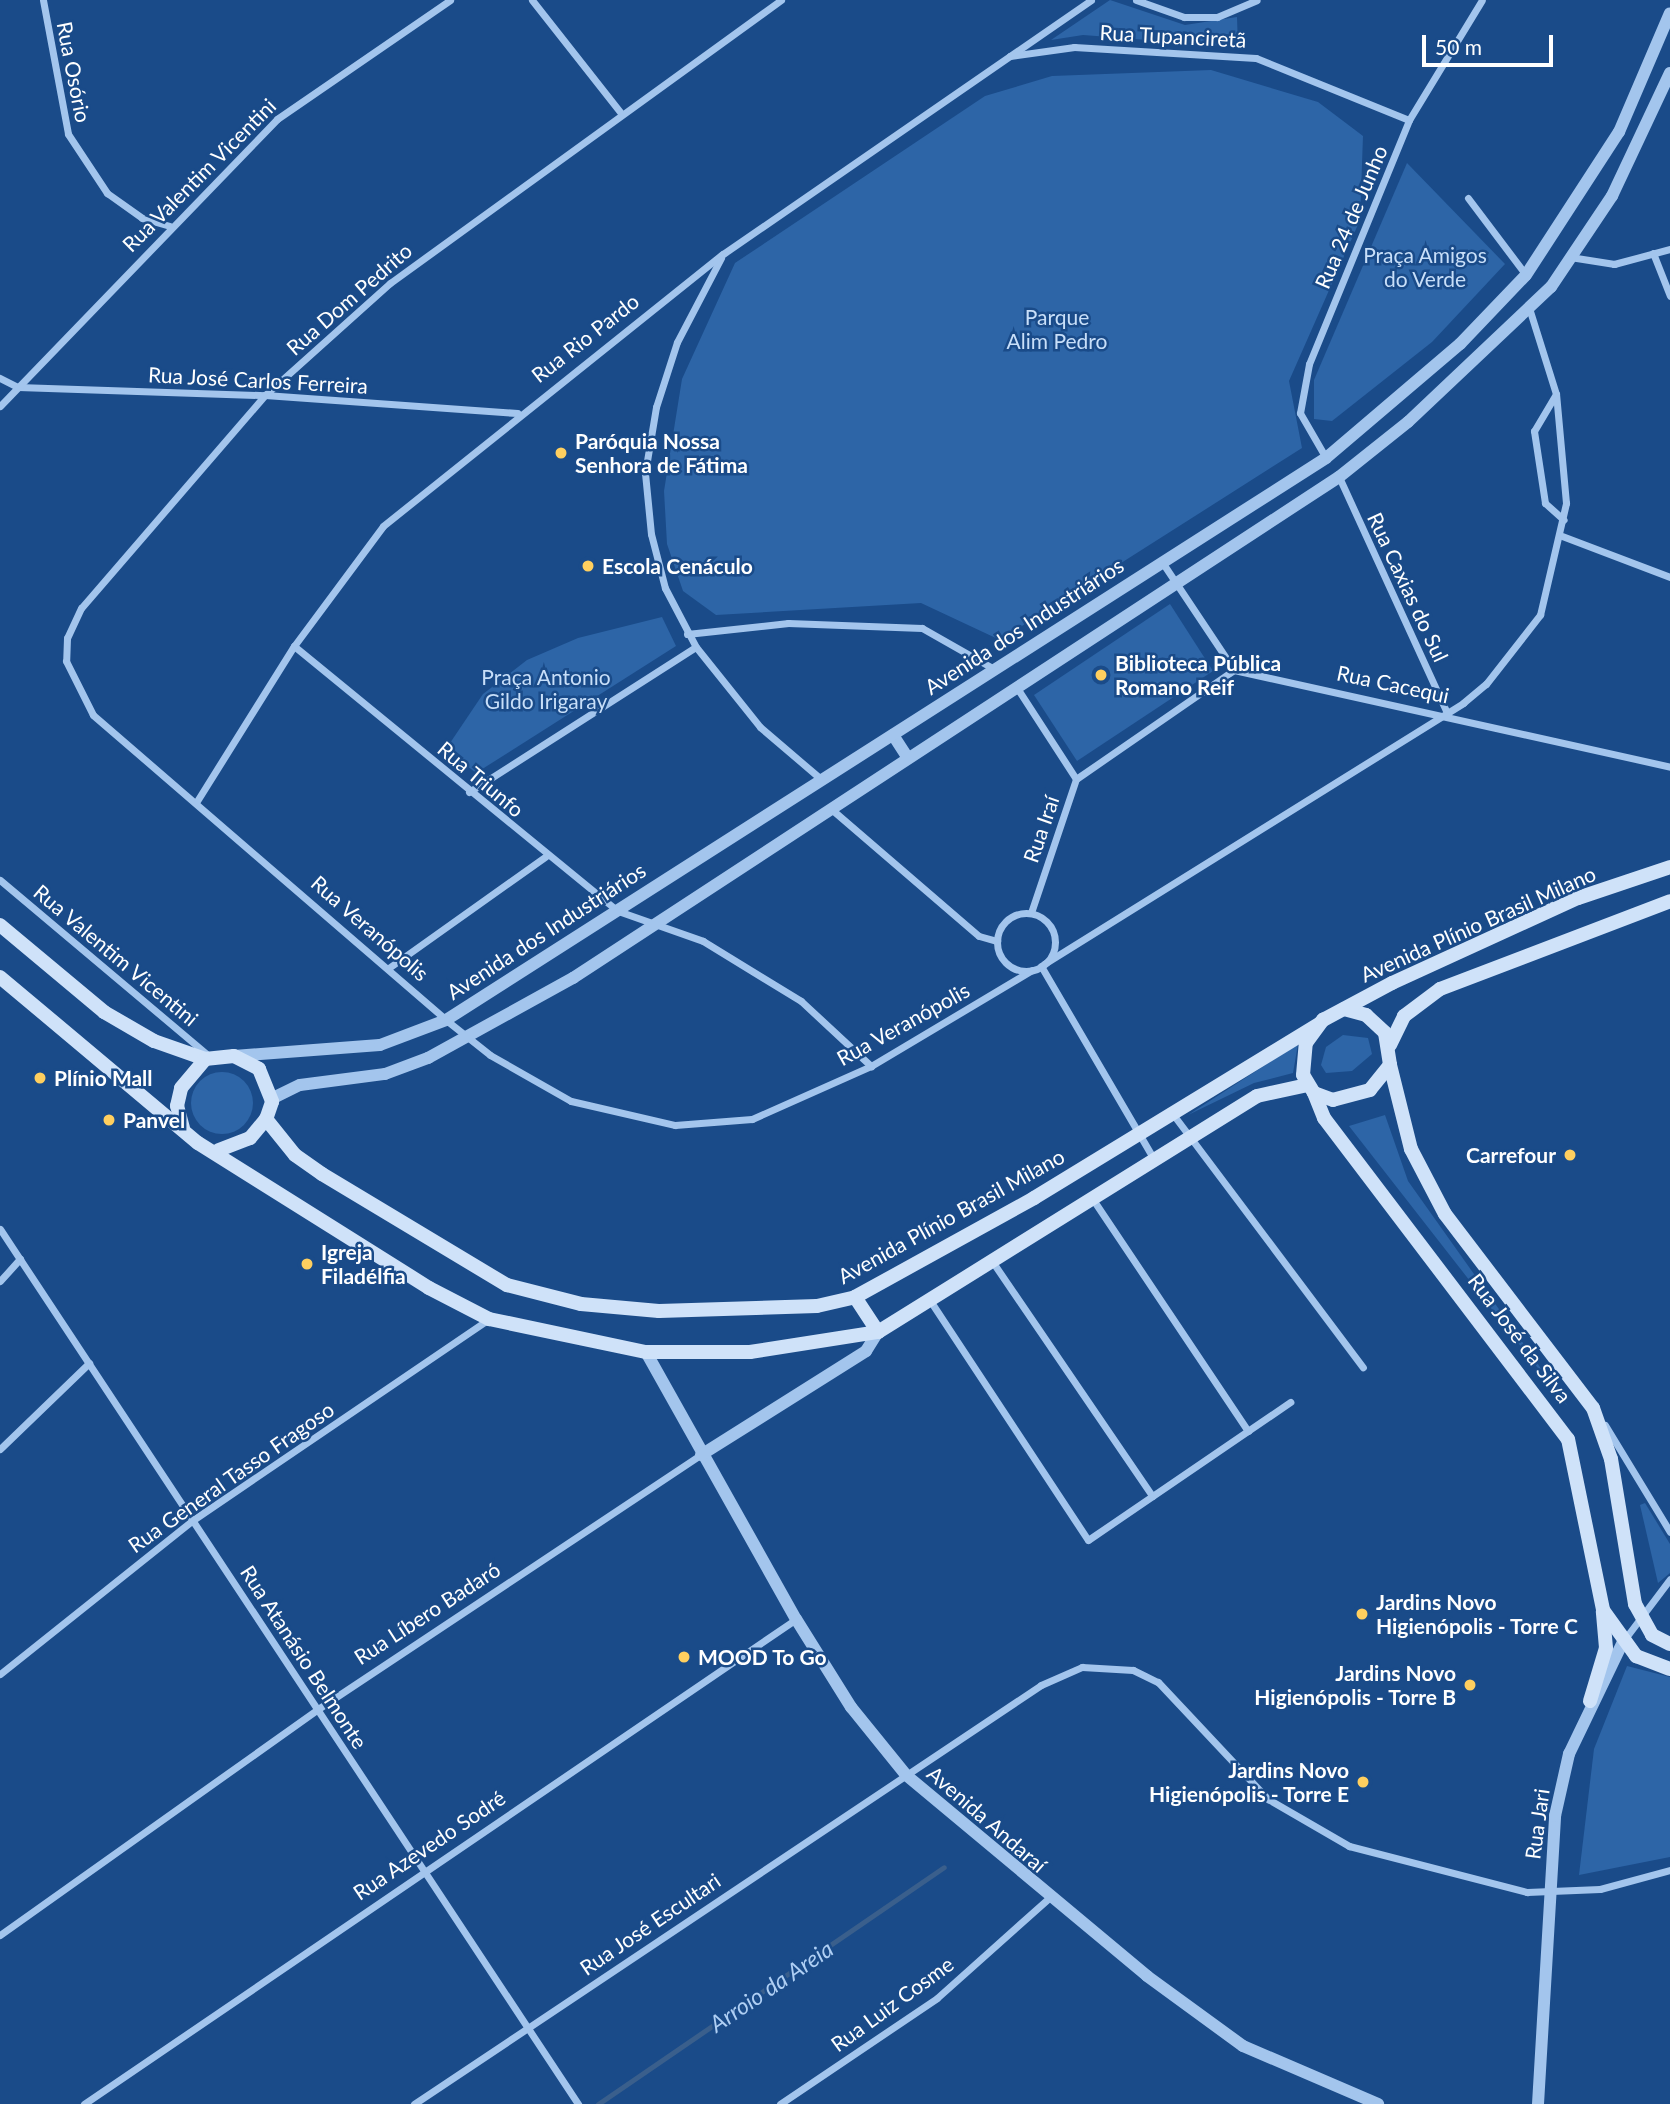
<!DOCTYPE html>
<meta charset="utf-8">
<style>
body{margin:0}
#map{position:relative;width:1670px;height:2104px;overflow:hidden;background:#1a4b89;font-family:Lato,sans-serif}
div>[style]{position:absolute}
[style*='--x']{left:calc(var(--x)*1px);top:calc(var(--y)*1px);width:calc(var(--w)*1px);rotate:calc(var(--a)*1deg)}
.green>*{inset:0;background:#2d65a7}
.round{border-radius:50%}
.stream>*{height:5px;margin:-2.5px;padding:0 2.5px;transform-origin:2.5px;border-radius:2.5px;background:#3a5f8c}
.minor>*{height:7px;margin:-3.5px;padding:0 3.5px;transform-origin:3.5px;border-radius:3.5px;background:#a3c5ed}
.minor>.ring{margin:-3.5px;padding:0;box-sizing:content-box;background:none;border:7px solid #a3c5ed;border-radius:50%}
.tertiary>*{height:12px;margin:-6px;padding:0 6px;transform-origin:6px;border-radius:6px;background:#a3c5ed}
.secondary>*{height:14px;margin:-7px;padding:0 7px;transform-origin:7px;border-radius:7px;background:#cfe2f9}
.dots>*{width:19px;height:19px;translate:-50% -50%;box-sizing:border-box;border:4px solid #1a4b89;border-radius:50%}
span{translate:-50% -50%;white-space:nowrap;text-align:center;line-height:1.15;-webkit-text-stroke:5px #1a4b89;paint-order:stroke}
.street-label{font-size:21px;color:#fff}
.park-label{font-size:21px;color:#c8dff9}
.poi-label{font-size:21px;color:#fff;font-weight:700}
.left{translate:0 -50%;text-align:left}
.right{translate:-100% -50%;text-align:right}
.water-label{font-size:23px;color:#afcff4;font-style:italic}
.scale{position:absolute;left:1422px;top:35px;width:131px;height:32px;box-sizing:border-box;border:4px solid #fff;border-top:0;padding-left:9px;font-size:21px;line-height:24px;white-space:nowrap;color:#fff;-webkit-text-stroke:5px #1a4b89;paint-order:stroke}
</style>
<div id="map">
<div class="green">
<i style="clip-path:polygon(1110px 0,1185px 25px,1237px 17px,1238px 47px,1083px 35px,1051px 40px)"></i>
<i style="clip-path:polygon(1211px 70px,1318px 102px,1363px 136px,1360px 220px,1289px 381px,1302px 448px,1000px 640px,921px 603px,716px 615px,683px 591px,667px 544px,664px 491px,682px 379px,735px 263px,985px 96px,1052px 76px)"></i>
<i style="clip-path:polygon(1407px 163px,1505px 264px,1432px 342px,1332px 421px,1314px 419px,1314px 380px)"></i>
<i style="clip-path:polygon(1170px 604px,1213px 671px,1077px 761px,1034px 695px)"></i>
<i style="clip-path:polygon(662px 617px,676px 646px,476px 773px,446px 749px,483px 694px,527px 660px,578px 638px)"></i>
<i style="clip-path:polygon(1343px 1035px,1368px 1038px,1372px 1054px,1352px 1071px,1326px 1073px,1321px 1065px,1326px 1047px)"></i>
<i style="clip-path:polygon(1298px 1044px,1293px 1073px,1254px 1083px,1188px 1115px)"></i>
<i class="round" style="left:191px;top:1072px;width:62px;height:62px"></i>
<i style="clip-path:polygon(1385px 1115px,1408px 1181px,1569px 1408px,1349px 1126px)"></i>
<i style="clip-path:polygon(1645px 1503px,1670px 1544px,1670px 1573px,1658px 1583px,1640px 1505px)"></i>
<i style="clip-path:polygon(1627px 1666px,1670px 1677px,1670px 1857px,1579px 1875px,1594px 1749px)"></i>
</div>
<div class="stream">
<i style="--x:598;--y:2104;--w:419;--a:-34.4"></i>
</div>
<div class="minor">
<i style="--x:43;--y:0;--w:136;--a:79.4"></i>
<i style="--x:68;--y:134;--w:71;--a:56.5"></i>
<i style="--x:107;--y:193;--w:43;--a:35.5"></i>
<i style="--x:142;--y:218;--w:29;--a:16"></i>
<i style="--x:532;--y:0;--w:142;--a:51.8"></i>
<i style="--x:781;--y:0;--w:483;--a:144.1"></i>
<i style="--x:390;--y:283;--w:168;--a:138.1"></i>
<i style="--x:265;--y:395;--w:281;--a:130.8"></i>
<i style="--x:81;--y:608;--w:33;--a:115"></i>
<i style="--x:67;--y:638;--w:23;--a:92"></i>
<i style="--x:66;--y:661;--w:60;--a:63.4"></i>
<i style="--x:93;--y:715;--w:467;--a:40.8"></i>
<i style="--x:446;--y:1020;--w:56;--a:38.5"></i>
<i style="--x:490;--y:1055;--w:93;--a:29.6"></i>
<i style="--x:571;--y:1101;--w:107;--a:13"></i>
<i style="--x:675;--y:1125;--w:77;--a:-4.5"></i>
<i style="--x:752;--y:1119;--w:130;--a:-24"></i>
<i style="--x:871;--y:1066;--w:187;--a:-30.8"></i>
<i style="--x:1136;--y:0;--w:51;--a:19.5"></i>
<i style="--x:1184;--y:17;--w:33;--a:0"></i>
<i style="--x:1217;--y:17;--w:43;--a:-23"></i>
<i style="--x:1010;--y:56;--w:65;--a:-8"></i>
<i style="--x:1074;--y:47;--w:182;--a:3.5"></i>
<i style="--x:1256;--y:58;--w:165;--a:22.1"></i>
<i style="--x:1468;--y:198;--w:96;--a:53"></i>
<i style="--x:1653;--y:253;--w:46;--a:68.4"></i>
<i style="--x:1570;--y:257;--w:45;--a:9"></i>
<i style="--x:1614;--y:264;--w:58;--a:-15"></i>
<i style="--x:721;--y:258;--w:95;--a:117.6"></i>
<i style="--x:677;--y:342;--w:68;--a:107.9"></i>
<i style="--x:656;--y:407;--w:67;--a:99.5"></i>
<i style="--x:645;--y:473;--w:61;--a:84.4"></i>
<i style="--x:651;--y:534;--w:56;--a:75.5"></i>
<i style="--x:665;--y:588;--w:67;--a:62.3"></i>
<i style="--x:696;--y:647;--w:102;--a:51.3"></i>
<i style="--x:760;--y:727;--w:82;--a:40.5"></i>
<i style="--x:0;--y:378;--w:20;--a:27"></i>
<i style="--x:18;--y:387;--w:247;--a:1.9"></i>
<i style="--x:265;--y:395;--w:253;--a:4.1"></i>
<i style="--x:1556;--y:394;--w:43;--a:120.7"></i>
<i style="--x:1534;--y:431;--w:73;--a:81.3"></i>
<i style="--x:1545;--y:503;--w:25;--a:42"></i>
<i style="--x:0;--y:406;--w:399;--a:-46"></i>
<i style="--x:277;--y:119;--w:210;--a:-34.5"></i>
<i style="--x:1326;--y:458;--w:52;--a:-120"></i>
<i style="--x:1300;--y:413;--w:50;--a:-79.6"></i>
<i style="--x:1309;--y:364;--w:264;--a:-67.7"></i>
<i style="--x:1409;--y:120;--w:140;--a:-58.7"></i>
<i style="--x:1339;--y:477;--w:260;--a:65.4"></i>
<i style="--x:1562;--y:536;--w:116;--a:20.8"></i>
<i style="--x:1162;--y:562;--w:130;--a:56.3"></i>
<i style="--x:1234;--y:670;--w:447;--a:12.5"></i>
<i style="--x:687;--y:634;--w:102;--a:-6.2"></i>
<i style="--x:788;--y:623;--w:134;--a:2.1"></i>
<i style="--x:922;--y:628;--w:85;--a:29.6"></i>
<i style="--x:294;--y:646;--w:419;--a:39.3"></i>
<i style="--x:618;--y:911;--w:90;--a:19.4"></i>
<i style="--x:703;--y:941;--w:115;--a:31.5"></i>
<i style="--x:801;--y:1001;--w:96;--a:42.9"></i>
<i style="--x:1017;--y:688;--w:108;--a:57"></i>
<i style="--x:1076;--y:779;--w:141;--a:108.6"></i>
<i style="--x:1076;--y:779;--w:192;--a:-34.6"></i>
<i style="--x:469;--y:792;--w:269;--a:-32.6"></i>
<i style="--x:197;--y:801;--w:183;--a:-58"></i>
<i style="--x:294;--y:646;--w:149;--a:-53.4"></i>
<i style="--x:383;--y:526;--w:435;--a:-38.7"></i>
<i style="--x:723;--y:254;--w:447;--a:-34.6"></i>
<i style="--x:830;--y:808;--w:196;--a:40.7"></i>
<i style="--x:979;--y:936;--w:19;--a:16"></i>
<i style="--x:0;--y:880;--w:273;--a:40.1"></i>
<i class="ring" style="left:997px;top:913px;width:51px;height:51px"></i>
<i style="--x:1044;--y:964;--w:494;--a:-31.9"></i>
<i style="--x:1463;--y:703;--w:30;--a:-40"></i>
<i style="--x:1486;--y:684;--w:88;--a:-52"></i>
<i style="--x:1540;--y:615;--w:115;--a:-76.9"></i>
<i style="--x:1566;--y:503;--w:109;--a:-95.2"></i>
<i style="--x:1556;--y:394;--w:87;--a:-107.4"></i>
<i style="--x:1041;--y:966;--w:226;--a:59.7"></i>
<i style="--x:390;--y:967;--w:191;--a:-35.4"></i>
<i style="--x:1172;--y:1113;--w:318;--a:53.1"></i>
<i style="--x:1094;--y:1201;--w:277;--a:56.2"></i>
<i style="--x:0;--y:1229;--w:1049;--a:56.55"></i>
<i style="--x:994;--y:1264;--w:281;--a:55.7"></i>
<i style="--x:0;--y:1281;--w:30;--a:-48"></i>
<i style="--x:931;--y:1302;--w:285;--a:56.6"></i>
<i style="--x:1088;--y:1540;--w:245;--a:-34.3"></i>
<i style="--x:1605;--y:1425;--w:125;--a:58.7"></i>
<i style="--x:0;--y:1449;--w:124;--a:-44"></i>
<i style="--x:1624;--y:1640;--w:76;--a:-53"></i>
<i style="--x:0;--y:1674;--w:247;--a:-38.6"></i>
<i style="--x:193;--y:1520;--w:358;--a:-34.2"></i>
<i style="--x:0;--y:1935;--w:390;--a:-35.4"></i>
<i style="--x:318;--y:1709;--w:460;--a:-33.6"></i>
<i style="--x:84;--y:2104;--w:861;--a:-34.26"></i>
<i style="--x:414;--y:2104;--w:754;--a:-33.75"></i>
<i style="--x:1041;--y:1685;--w:45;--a:-23.7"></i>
<i style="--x:1082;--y:1667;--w:51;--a:3.4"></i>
<i style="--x:1133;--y:1670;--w:28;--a:26"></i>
<i style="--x:1158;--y:1682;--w:161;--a:46.8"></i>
<i style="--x:1268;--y:1799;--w:94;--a:30.1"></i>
<i style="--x:1349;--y:1846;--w:184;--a:14.5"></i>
<i style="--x:1527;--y:1892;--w:73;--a:-2.4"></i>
<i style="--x:1600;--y:1889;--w:73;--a:-15.2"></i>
<i style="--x:780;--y:2104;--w:189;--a:-34"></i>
<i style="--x:937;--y:1998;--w:150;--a:-41.8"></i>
</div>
<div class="tertiary">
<i style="--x:893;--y:735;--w:27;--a:57"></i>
<i style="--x:234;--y:1056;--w:146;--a:-4.3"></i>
<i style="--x:380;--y:1045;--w:71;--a:-20.7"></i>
<i style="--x:446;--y:1020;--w:1044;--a:-32.56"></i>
<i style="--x:1326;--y:458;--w:176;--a:-40.4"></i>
<i style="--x:1460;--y:344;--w:95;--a:-46.3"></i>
<i style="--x:1526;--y:275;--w:171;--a:-57"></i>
<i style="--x:1619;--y:132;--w:129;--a:-66.8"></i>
<i style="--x:271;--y:1099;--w:32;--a:-26"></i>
<i style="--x:300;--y:1085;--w:86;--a:-7.4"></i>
<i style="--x:385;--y:1074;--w:46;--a:-20.4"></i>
<i style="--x:428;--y:1058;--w:166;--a:-28.9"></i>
<i style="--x:573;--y:978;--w:915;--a:-33.19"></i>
<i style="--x:1339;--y:477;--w:88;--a:-38.6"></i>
<i style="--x:1408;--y:422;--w:197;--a:-43.4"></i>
<i style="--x:1551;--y:287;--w:110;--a:-56.2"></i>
<i style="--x:1612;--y:196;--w:136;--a:-64.8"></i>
<i style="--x:646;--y:1352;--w:306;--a:60.7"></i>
<i style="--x:796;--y:1619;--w:104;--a:58"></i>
<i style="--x:851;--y:1707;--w:87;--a:51"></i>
<i style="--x:906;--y:1775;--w:314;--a:39.8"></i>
<i style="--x:1147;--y:1976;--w:119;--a:36.1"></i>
<i style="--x:1243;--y:2046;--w:147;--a:23.2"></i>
<i style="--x:701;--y:1455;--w:195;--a:-32.2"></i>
<i style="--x:866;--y:1351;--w:22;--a:-58"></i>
<i style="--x:1538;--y:2104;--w:289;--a:-86.6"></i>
<i style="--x:1555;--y:1816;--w:64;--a:-77.3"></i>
<i style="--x:1569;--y:1754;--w:124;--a:-64.3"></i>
</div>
<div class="secondary">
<i style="--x:0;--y:925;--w:136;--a:39.9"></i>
<i style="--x:104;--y:1012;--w:58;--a:30.1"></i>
<i style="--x:154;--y:1041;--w:54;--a:19.4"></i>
<i style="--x:205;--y:1059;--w:29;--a:-6"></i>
<i style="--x:234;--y:1056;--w:28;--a:27"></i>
<i style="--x:259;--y:1069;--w:35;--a:68"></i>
<i style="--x:272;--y:1102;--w:18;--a:109"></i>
<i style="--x:266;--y:1119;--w:25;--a:130"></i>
<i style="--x:250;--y:1138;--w:34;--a:159"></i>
<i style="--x:0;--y:977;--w:258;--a:40"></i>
<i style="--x:198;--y:1143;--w:273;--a:32.1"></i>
<i style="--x:429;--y:1288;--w:68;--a:27.3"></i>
<i style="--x:489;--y:1319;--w:160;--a:11.9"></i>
<i style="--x:646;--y:1352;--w:104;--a:0"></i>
<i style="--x:750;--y:1352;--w:130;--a:-8.9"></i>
<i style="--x:878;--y:1332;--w:446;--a:-31.9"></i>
<i style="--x:1257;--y:1096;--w:51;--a:-12.4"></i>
<i style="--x:1344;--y:1009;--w:23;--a:15"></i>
<i style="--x:1366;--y:1015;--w:26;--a:43"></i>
<i style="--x:1385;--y:1033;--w:32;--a:81"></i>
<i style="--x:1390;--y:1065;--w:32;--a:129"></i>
<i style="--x:1370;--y:1090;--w:38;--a:165"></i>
<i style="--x:1333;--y:1100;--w:20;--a:-160"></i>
<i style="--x:1314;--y:1093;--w:21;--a:-121"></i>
<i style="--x:1303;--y:1075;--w:32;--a:-85"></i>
<i style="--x:1306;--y:1043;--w:29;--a:-54"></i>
<i style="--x:1323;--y:1020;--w:78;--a:-28.2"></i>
<i style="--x:1392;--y:983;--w:205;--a:-24.6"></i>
<i style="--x:1578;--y:898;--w:97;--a:-18.6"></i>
<i style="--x:1390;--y:1045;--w:32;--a:-64"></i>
<i style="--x:1404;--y:1016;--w:45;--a:-36.9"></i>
<i style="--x:1440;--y:989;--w:246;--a:-20.9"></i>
<i style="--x:1390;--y:1065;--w:87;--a:76"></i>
<i style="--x:1411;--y:1149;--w:73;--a:62.4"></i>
<i style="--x:1445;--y:1214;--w:244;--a:52.7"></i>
<i style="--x:1593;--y:1408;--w:54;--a:70.6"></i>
<i style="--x:1611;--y:1459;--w:147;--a:80.6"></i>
<i style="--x:1635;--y:1604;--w:35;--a:61"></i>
<i style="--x:1652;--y:1635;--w:20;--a:27"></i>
<i style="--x:1314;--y:1093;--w:27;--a:68"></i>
<i style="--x:1324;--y:1118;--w:403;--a:52.8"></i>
<i style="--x:1568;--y:1439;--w:175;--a:78.4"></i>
<i style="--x:1603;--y:1610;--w:57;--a:54.3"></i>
<i style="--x:1636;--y:1656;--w:36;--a:21"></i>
<i style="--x:266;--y:1119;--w:46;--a:51.1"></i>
<i style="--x:295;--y:1155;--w:33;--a:35"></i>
<i style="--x:322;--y:1174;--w:216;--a:31"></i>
<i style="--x:507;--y:1285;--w:76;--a:14.4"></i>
<i style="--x:581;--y:1304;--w:78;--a:5.1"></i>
<i style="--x:659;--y:1311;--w:158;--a:-1.8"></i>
<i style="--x:817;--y:1306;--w:39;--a:-13"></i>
<i style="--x:855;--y:1297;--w:205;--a:-28.9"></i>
<i style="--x:1034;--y:1198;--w:334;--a:-31.4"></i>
<i style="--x:183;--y:1128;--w:23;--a:-105"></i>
<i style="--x:177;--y:1106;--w:18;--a:-77"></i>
<i style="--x:181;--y:1088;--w:38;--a:-50"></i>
<i style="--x:855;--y:1297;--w:42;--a:56.7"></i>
<i style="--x:1590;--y:1701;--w:55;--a:-73.2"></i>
<i style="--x:1606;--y:1648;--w:37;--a:-95"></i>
</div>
<div class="dots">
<i style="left:561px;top:453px;background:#ffcf5f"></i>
<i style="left:588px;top:566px;background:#ffcf5f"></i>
<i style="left:1101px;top:675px;background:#ffcf5f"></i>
<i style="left:40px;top:1078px;background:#ffcf5f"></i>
<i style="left:109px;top:1120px;background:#ffcf5f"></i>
<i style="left:1570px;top:1155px;background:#ffcf5f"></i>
<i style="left:307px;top:1264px;background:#ffcf5f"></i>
<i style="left:1362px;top:1614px;background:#ffcf5f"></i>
<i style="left:684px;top:1657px;background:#ffcf5f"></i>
<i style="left:1470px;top:1685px;background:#ffcf5f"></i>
<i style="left:1363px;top:1782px;background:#ffcf5f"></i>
</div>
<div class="street-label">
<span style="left:1173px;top:36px;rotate:3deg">Rua Tupanciretã</span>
<span style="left:74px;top:72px;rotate:79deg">Rua Osório</span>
<span style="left:199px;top:175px;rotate:-45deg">Rua Valentim Vicentini</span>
<span style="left:1351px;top:217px;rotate:-67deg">Rua 24 de Junho</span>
<span style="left:349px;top:299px;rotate:-41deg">Rua Dom Pedrito</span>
<span style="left:585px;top:338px;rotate:-38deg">Rua Rio Pardo</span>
<span style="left:258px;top:380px;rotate:3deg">Rua José Carlos Ferreira</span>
<span style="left:1408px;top:587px;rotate:65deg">Rua Caxias do Sul</span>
<span style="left:1024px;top:626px;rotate:-33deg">Avenida dos Industriários</span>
<span style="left:1393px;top:684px;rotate:12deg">Rua Cacequi</span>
<span style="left:481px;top:779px;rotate:40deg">Rua Triunfo</span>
<span style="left:1041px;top:829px;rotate:-71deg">Rua Iraí</span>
<span style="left:1478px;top:924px;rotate:-24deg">Avenida Plínio Brasil Milano</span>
<span style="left:370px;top:928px;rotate:41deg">Rua Veranópolis</span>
<span style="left:546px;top:931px;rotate:-33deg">Avenida dos Industriários</span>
<span style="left:116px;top:955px;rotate:40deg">Rua Valentim Vicentini</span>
<span style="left:903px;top:1024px;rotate:-29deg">Rua Veranópolis</span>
<span style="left:951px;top:1216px;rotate:-29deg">Avenida Plínio Brasil Milano</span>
<span style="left:1520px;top:1338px;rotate:53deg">Rua José da Silva</span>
<span style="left:231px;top:1477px;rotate:-35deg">Rua General Tasso Fragoso</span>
<span style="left:427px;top:1613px;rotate:-33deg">Rua Líbero Badaró</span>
<span style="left:304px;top:1657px;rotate:57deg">Rua Atanásio Belmonte</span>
<span style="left:987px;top:1819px;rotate:41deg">Avenida Andaraí</span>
<span style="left:1537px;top:1824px;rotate:-82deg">Rua Jari</span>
<span style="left:429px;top:1845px;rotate:-34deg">Rua Azevedo Sodré</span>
<span style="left:650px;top:1924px;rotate:-34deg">Rua José Escultari</span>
<span style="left:892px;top:2004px;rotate:-36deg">Rua Luiz Cosme</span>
</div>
<div class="park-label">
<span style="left:1425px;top:267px">Praça Amigos<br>do Verde</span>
<span style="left:1057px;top:329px">Parque<br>Alim Pedro</span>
<span style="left:546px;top:689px">Praça Antonio<br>Gildo Irigaray</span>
</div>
<div class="poi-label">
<span class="left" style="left:575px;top:453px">Paróquia Nossa<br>Senhora de Fátima</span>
<span class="left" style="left:602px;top:566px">Escola Cenáculo</span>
<span class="left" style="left:1115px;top:675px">Biblioteca Pública<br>Romano Reif</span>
<span class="left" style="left:54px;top:1078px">Plínio Mall</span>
<span class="left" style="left:123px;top:1120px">Panvel</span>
<span class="right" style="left:1556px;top:1155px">Carrefour</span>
<span class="left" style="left:321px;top:1264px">Igreja<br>Filadélfia</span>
<span class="left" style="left:1376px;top:1614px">Jardins Novo<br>Higienópolis - Torre C</span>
<span class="left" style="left:698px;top:1657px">MOOD To Go</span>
<span class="right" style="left:1456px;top:1685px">Jardins Novo<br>Higienópolis - Torre B</span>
<span class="right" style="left:1349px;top:1782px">Jardins Novo<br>Higienópolis - Torre E</span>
</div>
<div class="water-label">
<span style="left:771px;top:1986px;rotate:-34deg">Arroio da Areia</span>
</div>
<div class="scale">50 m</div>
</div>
